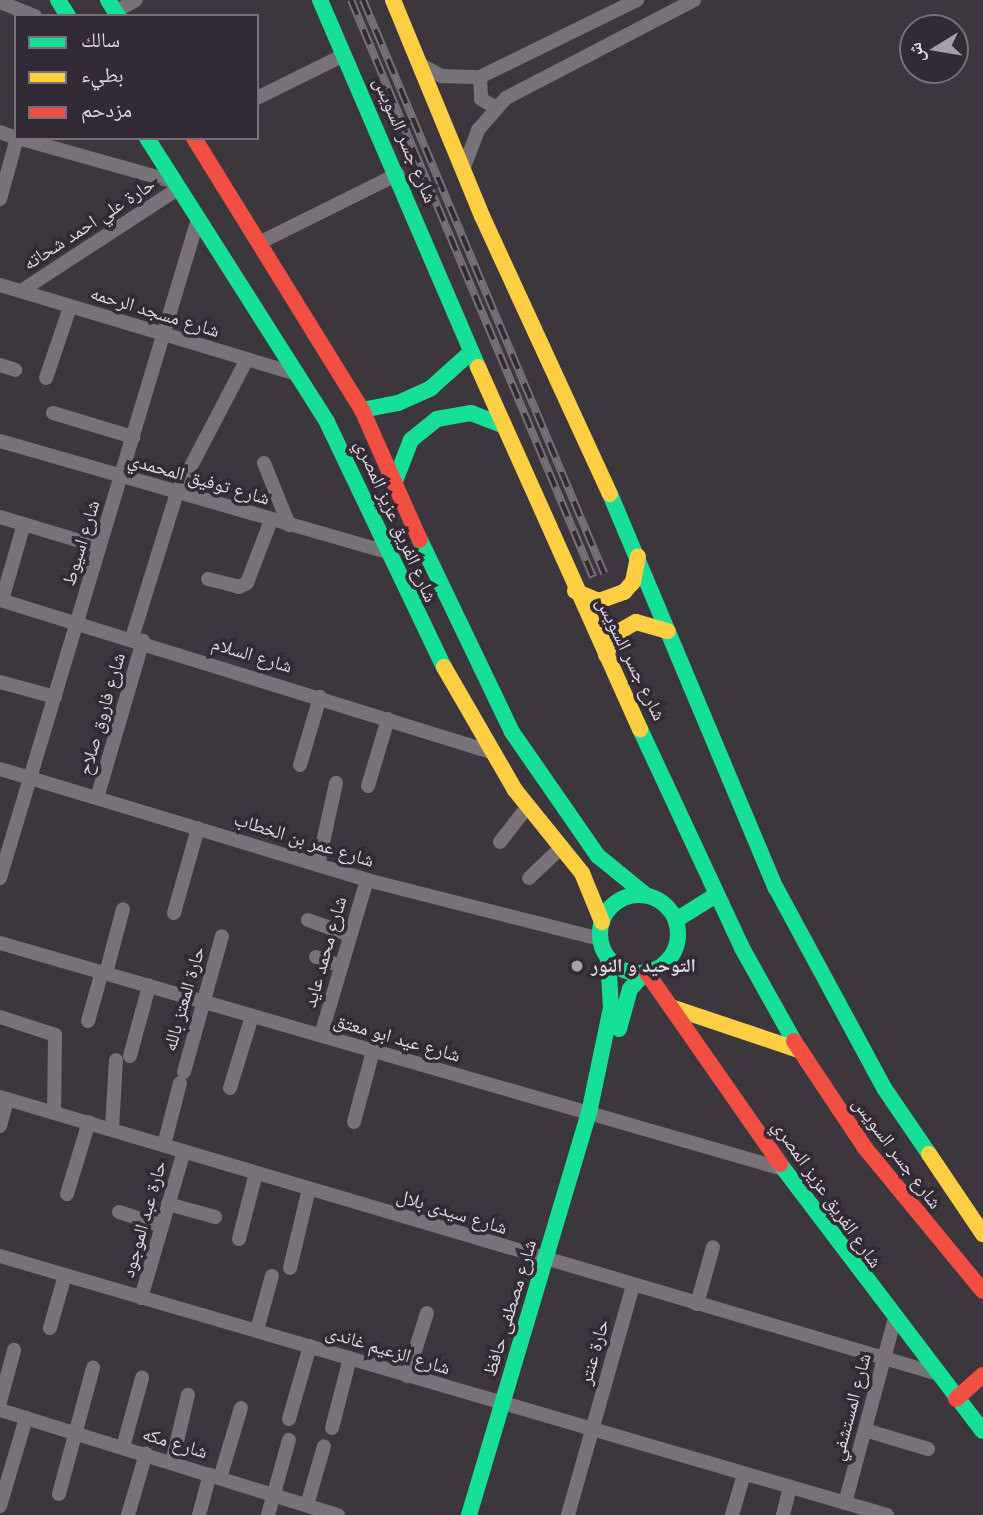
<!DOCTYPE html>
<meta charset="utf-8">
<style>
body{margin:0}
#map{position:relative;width:983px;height:1515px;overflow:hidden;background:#3b373d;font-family:Lora,"Noto Naskh Arabic",serif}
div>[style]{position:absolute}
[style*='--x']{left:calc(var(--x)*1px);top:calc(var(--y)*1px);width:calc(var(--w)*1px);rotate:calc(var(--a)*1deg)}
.street>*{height:14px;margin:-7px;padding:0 7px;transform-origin:7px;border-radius:7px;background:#777378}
.fast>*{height:16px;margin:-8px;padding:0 8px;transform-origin:8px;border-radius:8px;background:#16e098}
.fast>.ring{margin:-8px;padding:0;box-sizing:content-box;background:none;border:16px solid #16e098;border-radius:50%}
.slow>*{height:16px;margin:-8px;padding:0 8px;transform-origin:8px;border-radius:8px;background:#ffcf43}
.jam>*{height:16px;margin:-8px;padding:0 8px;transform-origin:8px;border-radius:8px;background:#f24e42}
.rail>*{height:8px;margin-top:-4px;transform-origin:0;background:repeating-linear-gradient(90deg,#322b35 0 16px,#747275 0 32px);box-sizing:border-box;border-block:2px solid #747275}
.dots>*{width:19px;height:19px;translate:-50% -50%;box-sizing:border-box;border:4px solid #322b35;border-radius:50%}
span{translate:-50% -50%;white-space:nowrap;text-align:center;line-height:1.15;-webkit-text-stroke:7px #322b35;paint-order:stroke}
.street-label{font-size:19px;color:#ddd8df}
.poi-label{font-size:19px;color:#ddd8df;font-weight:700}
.left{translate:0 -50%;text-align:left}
.legend{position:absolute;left:14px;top:14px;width:245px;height:126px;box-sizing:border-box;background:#322b35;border:2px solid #767079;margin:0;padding:9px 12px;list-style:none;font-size:21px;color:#ddd8df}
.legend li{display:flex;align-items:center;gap:14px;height:35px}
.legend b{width:35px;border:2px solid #767079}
.north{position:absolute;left:899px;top:14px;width:70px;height:70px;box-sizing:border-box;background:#322b35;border:2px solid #767079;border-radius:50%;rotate:259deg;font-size:19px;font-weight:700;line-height:28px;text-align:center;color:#ddd8df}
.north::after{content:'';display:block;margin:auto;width:24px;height:32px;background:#a4a0a6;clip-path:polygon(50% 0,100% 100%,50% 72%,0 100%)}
</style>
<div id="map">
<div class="street">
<i style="--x:0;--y:2;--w:38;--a:22"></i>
<i style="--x:115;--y:12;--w:24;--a:-30"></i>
<i style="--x:419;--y:64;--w:26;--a:28"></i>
<i style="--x:442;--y:76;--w:38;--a:2"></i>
<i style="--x:480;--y:77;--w:175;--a:-26.1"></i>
<i style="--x:480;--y:77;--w:22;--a:87"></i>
<i style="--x:481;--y:99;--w:16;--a:30"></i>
<i style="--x:257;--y:98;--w:97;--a:-26.3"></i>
<i style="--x:0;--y:132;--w:17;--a:21"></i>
<i style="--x:18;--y:138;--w:163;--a:15.7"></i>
<i style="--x:464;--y:167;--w:40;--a:-69"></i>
<i style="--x:478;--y:130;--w:43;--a:-48.8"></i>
<i style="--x:506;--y:98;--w:212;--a:-27.5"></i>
<i style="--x:0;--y:199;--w:63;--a:-74.4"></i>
<i style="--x:259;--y:243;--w:155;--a:-26.4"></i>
<i style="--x:0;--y:285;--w:310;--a:16.7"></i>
<i style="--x:21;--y:291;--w:189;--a:-33.1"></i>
<i style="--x:0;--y:365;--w:16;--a:18"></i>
<i style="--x:46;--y:378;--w:75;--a:-71.3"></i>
<i style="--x:53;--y:413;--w:84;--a:16.7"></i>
<i style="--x:0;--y:441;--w:404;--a:16"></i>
<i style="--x:264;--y:463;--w:67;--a:68"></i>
<i style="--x:0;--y:517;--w:104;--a:16.7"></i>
<i style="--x:208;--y:579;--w:32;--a:14"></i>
<i style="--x:239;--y:587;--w:9;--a:-27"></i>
<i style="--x:247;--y:583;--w:67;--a:-69.1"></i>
<i style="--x:0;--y:600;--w:514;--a:17.2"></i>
<i style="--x:2;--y:600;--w:79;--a:-73.9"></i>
<i style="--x:132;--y:638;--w:152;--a:-72.8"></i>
<i style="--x:177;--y:493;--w:151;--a:-62.4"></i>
<i style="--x:0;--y:682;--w:57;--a:15.3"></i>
<i style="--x:300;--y:765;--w:71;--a:-73.6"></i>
<i style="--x:0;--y:769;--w:383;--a:16.8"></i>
<i style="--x:367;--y:880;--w:240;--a:14.2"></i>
<i style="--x:368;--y:786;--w:70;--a:-73.4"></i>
<i style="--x:97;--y:798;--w:164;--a:-73.7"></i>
<i style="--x:500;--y:842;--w:46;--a:-52.1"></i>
<i style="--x:318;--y:865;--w:84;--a:-77.6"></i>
<i style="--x:0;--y:878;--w:688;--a:-73.28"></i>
<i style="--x:529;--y:878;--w:45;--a:-43.2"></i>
<i style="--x:174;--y:913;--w:88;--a:-74.2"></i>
<i style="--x:308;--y:920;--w:45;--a:19.7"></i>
<i style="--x:0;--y:943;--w:815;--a:16.1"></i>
<i style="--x:316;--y:957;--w:27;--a:20"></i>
<i style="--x:106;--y:973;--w:66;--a:-75.1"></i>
<i style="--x:0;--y:1017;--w:58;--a:18.1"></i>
<i style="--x:55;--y:1035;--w:77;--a:90.7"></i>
<i style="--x:88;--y:1021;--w:51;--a:-74.1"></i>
<i style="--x:321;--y:1035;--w:162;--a:-73.5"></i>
<i style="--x:130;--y:1056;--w:73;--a:-74.8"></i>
<i style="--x:184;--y:1072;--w:141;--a:-74.4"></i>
<i style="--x:230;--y:1088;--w:75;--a:-73"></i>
<i style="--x:0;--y:1097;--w:975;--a:16.45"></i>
<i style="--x:354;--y:1122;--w:73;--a:-75"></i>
<i style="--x:0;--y:1126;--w:28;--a:-75"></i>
<i style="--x:112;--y:1129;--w:69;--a:-86.7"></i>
<i style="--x:164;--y:1145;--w:64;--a:-75.5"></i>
<i style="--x:67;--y:1194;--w:75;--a:-73"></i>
<i style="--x:168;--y:1204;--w:49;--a:15.5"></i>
<i style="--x:119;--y:1212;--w:45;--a:18"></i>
<i style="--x:239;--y:1239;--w:68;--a:-75.6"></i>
<i style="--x:0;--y:1256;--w:924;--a:16.28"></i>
<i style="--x:290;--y:1268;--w:81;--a:-76.5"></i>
<i style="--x:141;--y:1298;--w:153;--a:-73.7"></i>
<i style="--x:697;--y:1304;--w:59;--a:-74.3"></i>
<i style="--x:50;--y:1328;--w:55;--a:-74.2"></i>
<i style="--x:257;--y:1330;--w:56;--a:-74.5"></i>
<i style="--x:407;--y:1376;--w:66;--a:-72.4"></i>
<i style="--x:0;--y:1402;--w:54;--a:-74.9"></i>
<i style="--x:0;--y:1410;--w:354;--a:17.3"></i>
<i style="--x:289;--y:1419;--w:76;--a:-74"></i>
<i style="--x:332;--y:1428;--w:72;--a:-75.6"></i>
<i style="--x:865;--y:1430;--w:66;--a:16.8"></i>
<i style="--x:123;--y:1447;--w:72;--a:-74.6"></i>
<i style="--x:172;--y:1462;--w:69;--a:-76.6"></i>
<i style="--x:220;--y:1478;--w:73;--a:-73.3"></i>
<i style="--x:59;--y:1494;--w:131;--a:-74.9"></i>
<i style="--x:845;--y:1503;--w:188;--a:-74.9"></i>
<i style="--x:307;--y:1505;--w:61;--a:-73.9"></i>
<i style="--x:0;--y:1506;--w:92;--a:-73.5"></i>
<i style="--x:128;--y:1515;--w:64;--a:-73.6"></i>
<i style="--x:199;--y:1515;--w:42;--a:-75"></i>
<i style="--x:268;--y:1515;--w:78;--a:-74.4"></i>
<i style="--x:568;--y:1515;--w:238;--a:-74.2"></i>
<i style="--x:732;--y:1515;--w:43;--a:-73.7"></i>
<i style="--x:783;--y:1515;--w:29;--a:-76"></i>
</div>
<div class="fast">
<i style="--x:58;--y:0;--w:19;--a:58"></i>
<i style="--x:108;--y:0;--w:19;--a:58"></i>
<i style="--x:320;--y:0;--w:400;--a:66.7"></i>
<i style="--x:147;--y:138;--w:336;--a:57.6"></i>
<i style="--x:327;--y:422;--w:272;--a:64.5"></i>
<i style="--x:362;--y:410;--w:37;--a:-11"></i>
<i style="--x:398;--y:403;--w:36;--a:-24"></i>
<i style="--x:431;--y:388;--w:54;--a:-42"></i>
<i style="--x:395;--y:481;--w:44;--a:-68.7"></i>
<i style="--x:411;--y:440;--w:33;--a:-39"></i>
<i style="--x:437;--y:419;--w:35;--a:-10"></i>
<i style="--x:471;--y:413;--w:34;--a:21"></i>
<i style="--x:610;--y:494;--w:428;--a:67.2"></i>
<i style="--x:776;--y:888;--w:227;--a:61.6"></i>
<i style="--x:884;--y:1088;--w:80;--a:55.7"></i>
<i style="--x:420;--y:540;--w:213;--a:64.4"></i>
<i style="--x:512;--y:732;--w:151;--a:55.3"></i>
<i style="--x:598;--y:856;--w:62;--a:39.1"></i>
<i style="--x:640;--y:729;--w:242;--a:65"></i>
<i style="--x:742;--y:948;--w:107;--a:60.8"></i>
<i class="ring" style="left:600px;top:895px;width:62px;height:62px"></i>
<i style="--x:676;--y:920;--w:47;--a:-32"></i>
<i style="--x:619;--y:1029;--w:41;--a:-74.6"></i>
<i style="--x:630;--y:989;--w:21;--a:-47"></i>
<i style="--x:780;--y:1164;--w:335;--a:52.8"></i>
<i style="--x:469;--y:1515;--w:420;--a:-73.4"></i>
<i style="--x:589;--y:1113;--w:107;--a:-78.2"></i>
<i style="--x:611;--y:1008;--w:50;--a:-93.4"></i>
</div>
<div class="slow">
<i style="--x:393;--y:0;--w:234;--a:67.6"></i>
<i style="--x:482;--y:216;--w:306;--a:65.3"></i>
<i style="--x:478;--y:367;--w:397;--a:65.9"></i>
<i style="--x:575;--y:591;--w:26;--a:23"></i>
<i style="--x:599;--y:601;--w:27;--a:-20"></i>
<i style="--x:624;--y:592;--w:13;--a:-48"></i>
<i style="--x:633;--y:582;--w:26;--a:-79"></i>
<i style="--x:606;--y:655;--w:23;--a:-67"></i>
<i style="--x:615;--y:634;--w:24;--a:-30"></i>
<i style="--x:636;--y:622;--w:33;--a:16"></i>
<i style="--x:444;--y:667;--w:142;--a:60"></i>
<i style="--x:515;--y:790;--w:107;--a:51.1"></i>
<i style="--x:582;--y:873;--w:53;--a:67.8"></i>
<i style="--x:671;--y:1007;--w:135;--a:18.6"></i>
<i style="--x:929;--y:1154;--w:97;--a:56"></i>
</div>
<div class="jam">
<i style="--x:194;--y:138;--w:320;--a:58.3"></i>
<i style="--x:362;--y:410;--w:142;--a:66"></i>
<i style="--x:647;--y:973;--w:233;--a:55.1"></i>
<i style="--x:794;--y:1041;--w:128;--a:56.4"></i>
<i style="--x:865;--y:1148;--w:185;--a:50.5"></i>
<i style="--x:956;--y:1399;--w:36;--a:-42"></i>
</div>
<div class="rail">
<i style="--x:351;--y:0;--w:626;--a:67.25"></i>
<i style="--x:363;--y:0;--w:622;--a:67.19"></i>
</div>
<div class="dots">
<i style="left:577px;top:966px;background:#a4a0a6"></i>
</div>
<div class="street-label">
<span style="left:405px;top:140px;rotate:67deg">شارع جسر السويس</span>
<span style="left:89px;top:224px;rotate:-33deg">حارة علي احمد شحاته</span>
<span style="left:155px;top:312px;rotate:17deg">شارع مسجد الرحمه</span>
<span style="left:199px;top:479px;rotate:16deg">شارع توفيق المحمدي</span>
<span style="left:396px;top:521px;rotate:66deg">شارع الفريق عزيز المصري</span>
<span style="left:81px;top:543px;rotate:-73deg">شارع اسيوط</span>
<span style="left:252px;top:655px;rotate:17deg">شارع السلام</span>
<span style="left:631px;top:659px;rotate:64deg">شارع جسر السويس</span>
<span style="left:102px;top:714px;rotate:-74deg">شارع فاروق صلاح</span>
<span style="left:304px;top:840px;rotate:17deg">شارع عمر بن الخطاب</span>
<span style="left:325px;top:952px;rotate:-74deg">شارع محمد عايد</span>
<span style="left:184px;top:999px;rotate:-74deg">حارة المعتز بالله</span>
<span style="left:397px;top:1038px;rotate:16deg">شارع عيد ابو معتق</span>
<span style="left:897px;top:1153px;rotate:53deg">شارع جسر السويس</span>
<span style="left:827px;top:1194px;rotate:55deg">شارع الفريق عزيز المصري</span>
<span style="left:452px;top:1212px;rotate:17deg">شارع سيدى بلال</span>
<span style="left:144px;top:1219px;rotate:-74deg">حارة عبد الموجود</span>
<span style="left:510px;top:1308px;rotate:-73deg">شارع مصطفى حافظ</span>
<span style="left:388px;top:1350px;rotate:17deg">شارع الزعيم غاندى</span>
<span style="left:594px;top:1352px;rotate:-74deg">حارة عنتر</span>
<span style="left:851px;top:1407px;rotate:-75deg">شارع المستشفي</span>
<span style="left:175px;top:1443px;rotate:17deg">شارع مكه</span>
</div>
<div class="poi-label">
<span class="left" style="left:591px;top:966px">التوحيد و النور</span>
</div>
<ul class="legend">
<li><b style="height:9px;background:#16e098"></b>سالك</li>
<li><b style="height:9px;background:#ffcf43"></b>بطيء</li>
<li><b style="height:9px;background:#f24e42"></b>مزدحم</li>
</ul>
<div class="north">ش</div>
</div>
